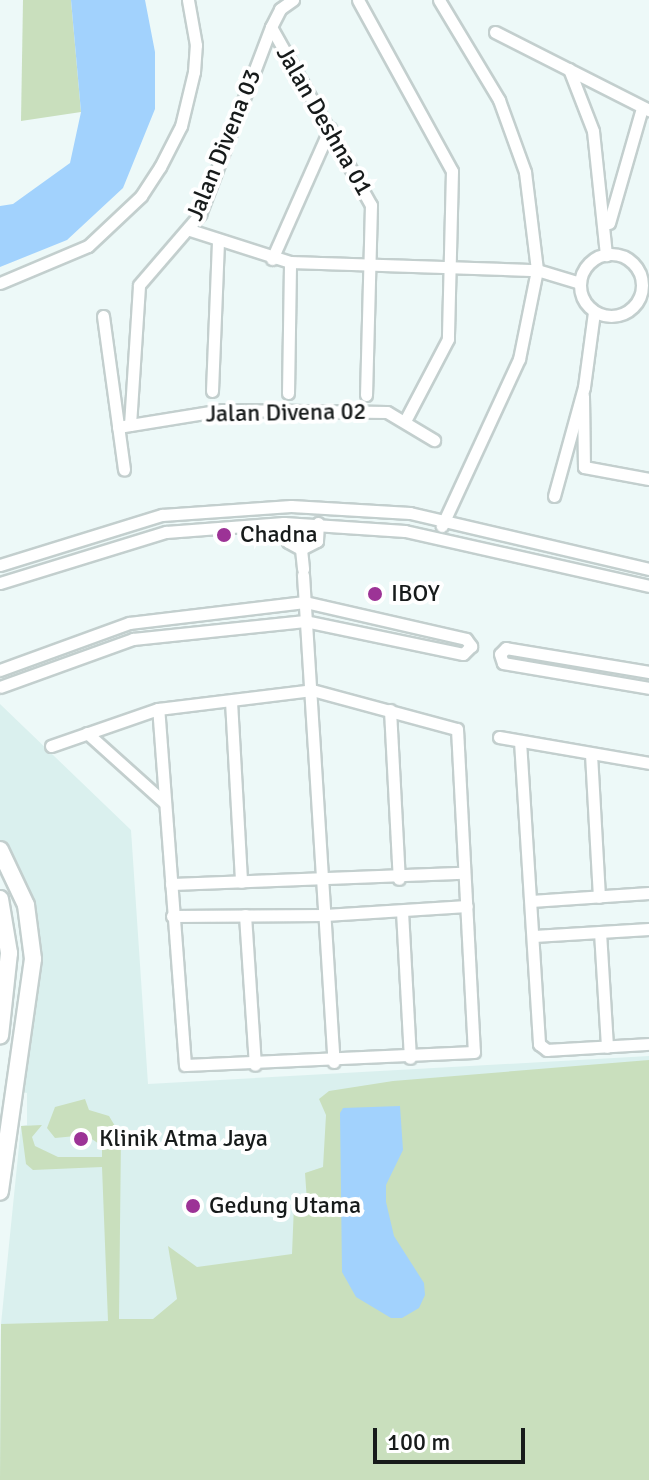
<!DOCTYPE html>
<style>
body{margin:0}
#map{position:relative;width:649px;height:1480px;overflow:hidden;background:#edf9f8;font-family:Signika,sans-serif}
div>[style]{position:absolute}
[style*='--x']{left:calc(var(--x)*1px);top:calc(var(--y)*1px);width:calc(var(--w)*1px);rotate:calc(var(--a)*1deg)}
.built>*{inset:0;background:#daf0ee}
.green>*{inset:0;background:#c9dfbd}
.water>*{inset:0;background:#a2d2fd}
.roads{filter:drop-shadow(2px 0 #c3cfce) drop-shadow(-2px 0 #c3cfce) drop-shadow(0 2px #c3cfce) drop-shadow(0 -2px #c3cfce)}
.street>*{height:11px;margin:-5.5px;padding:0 5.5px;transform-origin:5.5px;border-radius:5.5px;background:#fff}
.street>.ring{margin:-5.5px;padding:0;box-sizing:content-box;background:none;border:11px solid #fff;border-radius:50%}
.secondary>*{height:16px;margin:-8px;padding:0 8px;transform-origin:8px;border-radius:8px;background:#fff}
.dots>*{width:22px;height:22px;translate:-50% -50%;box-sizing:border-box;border:4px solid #fff;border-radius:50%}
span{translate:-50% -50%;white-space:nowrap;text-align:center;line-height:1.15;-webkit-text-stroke:8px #fff;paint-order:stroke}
.street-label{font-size:24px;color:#171b1b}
.poi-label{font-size:24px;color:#171b1b}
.left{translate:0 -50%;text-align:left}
.scale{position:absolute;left:373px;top:1428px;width:152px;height:36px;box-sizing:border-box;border:4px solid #171b1b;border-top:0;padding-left:10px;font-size:24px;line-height:28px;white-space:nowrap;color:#171b1b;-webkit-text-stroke:6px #fff;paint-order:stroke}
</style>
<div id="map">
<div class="built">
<i style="clip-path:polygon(0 704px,131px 830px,148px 1084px,649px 1056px,649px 1480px,0 1480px,1px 1324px,21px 1126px,27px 1125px,27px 1093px,22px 1092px,37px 966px,34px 907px,0 844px)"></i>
</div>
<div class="green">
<i style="clip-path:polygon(23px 0,71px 0,81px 112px,21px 121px)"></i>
<i style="clip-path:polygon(649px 1060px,649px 1480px,0 1480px,1px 1324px,108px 1321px,102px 1167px,33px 1170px,26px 1164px,21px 1126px,42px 1125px,32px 1137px,35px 1146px,58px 1157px,102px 1157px,102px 1146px,86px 1135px,55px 1138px,47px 1128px,55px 1107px,85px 1099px,89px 1110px,109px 1116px,121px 1136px,119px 1319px,153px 1319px,177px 1299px,168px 1246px,197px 1267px,292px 1254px,294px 1205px,307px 1201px,305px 1173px,323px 1167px,326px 1115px,319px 1099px,329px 1091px,393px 1081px)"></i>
</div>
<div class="water">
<i style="clip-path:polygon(71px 0,145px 0,155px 52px,155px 109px,123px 188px,67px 240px,0 267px,0 206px,13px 204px,70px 163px,81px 112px)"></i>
<i style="clip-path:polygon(400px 1106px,403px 1150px,386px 1185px,386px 1202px,394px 1236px,424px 1283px,425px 1295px,419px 1308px,402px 1318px,391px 1318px,356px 1297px,342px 1272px,340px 1113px,343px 1108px)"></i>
</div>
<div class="roads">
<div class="street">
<i style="--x:358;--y:0;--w:195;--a:61.2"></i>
<i style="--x:452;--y:171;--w:168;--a:91.4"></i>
<i style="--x:448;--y:339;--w:93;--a:117.7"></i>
<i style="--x:439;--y:0;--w:117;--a:59"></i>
<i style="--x:499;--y:100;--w:77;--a:70.1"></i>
<i style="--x:525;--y:172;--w:99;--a:83"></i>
<i style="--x:537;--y:270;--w:91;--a:101.4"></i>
<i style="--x:519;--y:359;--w:184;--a:114.8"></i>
<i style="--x:271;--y:27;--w:204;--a:60.7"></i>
<i style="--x:371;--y:205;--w:190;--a:91.5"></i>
<i style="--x:495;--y:32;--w:173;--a:26.9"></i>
<i style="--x:569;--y:69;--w:66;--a:68.8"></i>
<i style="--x:593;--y:131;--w:125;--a:84"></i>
<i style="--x:609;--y:223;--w:120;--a:-74"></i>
<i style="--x:190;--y:230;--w:105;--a:17.7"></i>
<i style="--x:290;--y:262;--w:247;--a:1.9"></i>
<i style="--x:537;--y:270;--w:45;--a:16.8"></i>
<i class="ring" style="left:580px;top:254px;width:51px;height:51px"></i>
<i style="--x:272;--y:259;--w:143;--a:-66.1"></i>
<i style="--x:0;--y:283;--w:95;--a:-22.8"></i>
<i style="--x:88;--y:246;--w:73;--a:-43.3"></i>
<i style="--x:141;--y:196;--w:35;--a:-57"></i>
<i style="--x:160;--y:167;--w:46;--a:-62.9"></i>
<i style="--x:181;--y:126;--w:56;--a:-76.5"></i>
<i style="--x:194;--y:72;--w:27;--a:-86"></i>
<i style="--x:196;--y:45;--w:46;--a:-100.1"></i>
<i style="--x:103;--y:316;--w:155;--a:82.2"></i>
<i style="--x:212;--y:391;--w:150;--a:-87.7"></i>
<i style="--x:288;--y:393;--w:131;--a:-89.1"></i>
<i style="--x:583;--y:396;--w:71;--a:89.2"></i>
<i style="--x:584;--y:467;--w:66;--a:10.5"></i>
<i style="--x:130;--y:425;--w:140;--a:-86.3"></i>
<i style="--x:139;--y:285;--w:94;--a:-49.3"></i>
<i style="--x:200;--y:214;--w:200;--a:-69.2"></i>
<i style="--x:271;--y:27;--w:20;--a:-63"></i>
<i style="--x:280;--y:9;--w:16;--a:-35"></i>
<i style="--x:118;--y:427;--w:106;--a:-9.2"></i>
<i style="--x:223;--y:410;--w:164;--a:0.7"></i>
<i style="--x:387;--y:412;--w:55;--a:30.8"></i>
<i style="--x:554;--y:496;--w:113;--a:-74.6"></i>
<i style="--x:584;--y:387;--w:76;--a:-82.4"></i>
<i style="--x:284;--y:523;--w:19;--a:78"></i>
<i style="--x:288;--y:542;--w:15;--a:28"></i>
<i style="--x:301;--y:549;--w:18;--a:-27"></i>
<i style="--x:317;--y:541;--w:18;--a:-87"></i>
<i style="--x:301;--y:549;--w:20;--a:84"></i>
<i style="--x:0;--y:565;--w:170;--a:-17.2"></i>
<i style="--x:162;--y:515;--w:129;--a:-4"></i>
<i style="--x:291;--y:506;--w:119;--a:3.4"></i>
<i style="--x:410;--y:513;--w:245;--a:13.2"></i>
<i style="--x:303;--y:575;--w:488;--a:86.4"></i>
<i style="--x:0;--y:583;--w:174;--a:-17.1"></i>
<i style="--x:166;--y:532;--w:118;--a:-4.4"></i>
<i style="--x:284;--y:523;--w:121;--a:3.8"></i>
<i style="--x:405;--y:531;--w:250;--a:12.7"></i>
<i style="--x:0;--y:670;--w:137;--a:-20"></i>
<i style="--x:129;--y:623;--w:177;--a:-6.8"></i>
<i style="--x:305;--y:602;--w:165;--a:12.9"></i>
<i style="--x:466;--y:639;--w:9;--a:54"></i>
<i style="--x:471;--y:646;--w:11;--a:135"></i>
<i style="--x:463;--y:654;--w:161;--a:-168.2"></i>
<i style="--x:305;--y:621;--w:173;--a:174"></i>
<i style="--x:133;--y:639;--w:141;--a:160.2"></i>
<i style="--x:649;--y:672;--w:145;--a:-170.5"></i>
<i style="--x:506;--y:648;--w:8;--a:135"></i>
<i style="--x:500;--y:654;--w:9;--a:72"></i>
<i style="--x:503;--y:663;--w:148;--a:9.7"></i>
<i style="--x:231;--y:701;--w:181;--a:86.8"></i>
<i style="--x:390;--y:710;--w:169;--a:87"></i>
<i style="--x:87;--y:733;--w:103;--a:41.9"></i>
<i style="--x:499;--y:737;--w:152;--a:9.8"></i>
<i style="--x:520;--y:741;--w:304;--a:86.4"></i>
<i style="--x:539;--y:1044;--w:10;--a:37"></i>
<i style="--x:547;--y:1050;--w:102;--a:-3.4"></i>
<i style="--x:51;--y:746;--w:113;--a:-19.1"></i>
<i style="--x:158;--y:709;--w:155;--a:-7"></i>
<i style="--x:312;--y:690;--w:150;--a:15.1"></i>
<i style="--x:457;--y:729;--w:323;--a:87"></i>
<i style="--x:474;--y:1052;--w:289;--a:177.4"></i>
<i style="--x:185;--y:1065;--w:357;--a:-94.3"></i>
<i style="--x:591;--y:754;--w:143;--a:86.8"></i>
<i style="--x:171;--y:884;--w:293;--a:-2.2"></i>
<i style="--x:531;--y:901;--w:118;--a:-3.9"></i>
<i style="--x:402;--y:911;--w:147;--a:86.9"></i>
<i style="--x:245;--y:915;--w:150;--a:86.2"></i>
<i style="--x:172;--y:916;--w:153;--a:-0.4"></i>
<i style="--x:325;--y:915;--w:142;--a:-3.6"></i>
<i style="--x:600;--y:932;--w:115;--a:86.5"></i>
<i style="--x:534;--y:936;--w:115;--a:-3.5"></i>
</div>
<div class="secondary">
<i style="--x:0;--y:850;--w:61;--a:64.7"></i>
<i style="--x:26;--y:905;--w:54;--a:82.6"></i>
<i style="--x:33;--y:959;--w:235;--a:98.1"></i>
<i style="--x:0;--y:899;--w:55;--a:80.5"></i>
<i style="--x:9;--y:953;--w:83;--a:96.2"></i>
</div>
</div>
<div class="dots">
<i style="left:224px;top:535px;background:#9c3396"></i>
<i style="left:375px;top:594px;background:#9c3396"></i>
<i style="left:81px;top:1139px;background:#9c3396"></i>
<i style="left:193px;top:1206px;background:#9c3396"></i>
</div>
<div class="street-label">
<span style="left:324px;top:121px;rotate:60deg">Jalan Deshna 01</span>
<span style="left:224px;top:145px;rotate:-68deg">Jalan Divena 03</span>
<span style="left:286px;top:413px;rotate:-1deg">Jalan Divena 02</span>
</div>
<div class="poi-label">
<span class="left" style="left:240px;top:535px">Chadna</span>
<span class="left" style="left:391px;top:594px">IBOY</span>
<span class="left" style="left:99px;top:1139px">Klinik Atma Jaya</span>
<span class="left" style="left:209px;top:1206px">Gedung Utama</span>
</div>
<div class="scale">100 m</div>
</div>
